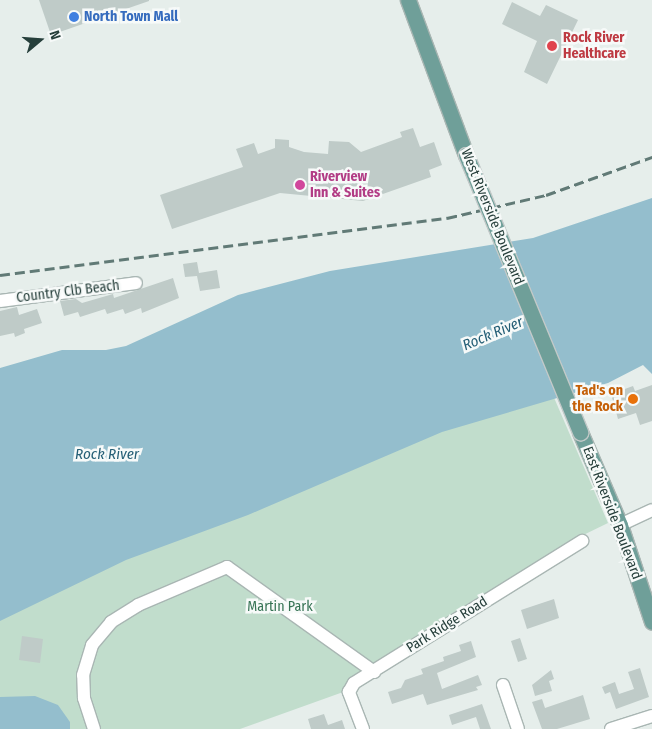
<!DOCTYPE html>
<style>
body{margin:0}
#map{position:relative;width:652px;height:729px;overflow:hidden;background:#e6eeeb;font-family:"Fira Sans Condensed",sans-serif}
div>[style]{position:absolute}
[style*='--x']{left:calc(var(--x)*1px);top:calc(var(--y)*1px);width:calc(var(--w)*1px);rotate:calc(var(--a)*1deg)}
.green>*{inset:0;background:#c1ddcc}
.water>*{inset:0;background:#94becd}
.building>*{inset:0;background:#bfcbc8}
.roads{filter:drop-shadow(1px 0 #a9b6b3) drop-shadow(-1px 0 #a9b6b3) drop-shadow(0 1px #a9b6b3) drop-shadow(0 -1px #a9b6b3)}
.minor>*{height:12px;margin:-6px;padding:0 6px;transform-origin:6px;border-radius:6px;background:#fff}
.major>*{height:15px;margin:-7.5px;padding:0 7.5px;transform-origin:7.5px;border-radius:7.5px;background:#6f9f99}
.rail>*{height:3px;margin-top:-1.5px;transform-origin:0;background:repeating-linear-gradient(90deg,#617a76 0 10px,transparent 0 15px)}
.bridges{filter:drop-shadow(1px 0 #c2c9c8) drop-shadow(-1px 0 #c2c9c8) drop-shadow(0 1px #c2c9c8) drop-shadow(0 -1px #c2c9c8)}
.major-bridge>*{height:15px;margin:-7.5px;padding:0 7.5px;transform-origin:7.5px;border-radius:7.5px;background:#6f9f99}
.dots>*{width:14px;height:14px;translate:-50% -50%;box-sizing:border-box;border:2px solid #f7faf9;border-radius:50%}
span{translate:-50% -50%;white-space:nowrap;text-align:center;line-height:1.15;-webkit-text-stroke:5px #f7faf9;paint-order:stroke}
.shop-label{font-size:14px;color:#366cbe;font-weight:700}
.left{translate:0 -50%;text-align:left}
.health-label{font-size:14px;color:#be3a42;font-weight:700}
.hotel-label{font-size:14px;color:#b23c85;font-weight:700}
.street-label{font-size:14px;color:#263f3b}
.food-label{font-size:14px;color:#c56008;font-weight:700}
.right{translate:-100% -50%;text-align:right}
.park-label{font-size:14px;color:#347253}
.water-label{font-size:15px;color:#255f76;font-style:italic}
.north{position:absolute;left:15px;top:15px;width:50px;height:50px;-webkit-text-stroke:4px #f7faf9;paint-order:stroke;rotate:72deg;font-size:14px;font-weight:700;line-height:20px;text-align:center;color:#263f3b}
.north::after{content:'';display:block;margin:auto;width:18px;height:22px;background:#263f3b;clip-path:polygon(50% 0,100% 100%,50% 72%,0 100%)}
</style>
<div id="map">
<div class="green">
<i style="clip-path:polygon(552px 393px,608px 523px,571px 541px,346px 691px,240px 729px,0 729px,0 618px,121px 559px,374px 455px)"></i>
</div>
<div class="water">
<i style="clip-path:polygon(652px 198px,652px 374px,643px 365px,608px 383px,442px 432px,248px 515px,126px 560px,0 621px,0 368px,62px 350px,106px 350px,126px 346px,238px 295px,330px 271px,533px 238px)"></i>
<i style="clip-path:polygon(35px 696px,58px 705px,70px 722px,70px 729px,0 729px,0 697px)"></i>
</div>
<div class="building">
<i style="clip-path:polygon(39px 0,149px 0,149px 1px,51px 35px)"></i>
<i style="clip-path:polygon(512px 2px,540px 16px,546px 5px,578px 20px,547px 84px,524px 72px,537px 41px,502px 24px)"></i>
<i style="clip-path:polygon(413px 128px,420px 147px,434px 142px,442px 165px,429px 170px,431px 177px,363px 201px,280px 193px,172px 229px,160px 195px,243px 167px,236px 149px,254px 143px,258px 154px,275px 148px,275px 139px,289px 140px,289px 147px,304px 152px,328px 154px,329px 141px,349px 142px,361px 152px,402px 137px,400px 132px)"></i>
<i style="clip-path:polygon(197px 262px,199px 273px,217px 270px,220px 288px,200px 291px,197px 276px,185px 277px,183px 264px)"></i>
<i style="clip-path:polygon(173px 278px,179px 298px,142px 313px,141px 308px,125px 314px,123px 309px,107px 314px,105px 309px,80px 317px,78px 312px,64px 316px,60px 301px,76px 299px,82px 303px,113px 294px,114px 298px)"></i>
<i style="clip-path:polygon(17px 307px,19px 315px,37px 309px,42px 323px,24px 329px,25px 333px,15px 337px,14px 333px,0 336px,0 311px)"></i>
<i style="clip-path:polygon(652px 385px,652px 421px,640px 425px,636px 413px,618px 419px,611px 394px,633px 386px,635px 391px)"></i>
<i style="clip-path:polygon(554px 599px,559px 618px,527px 629px,521px 610px)"></i>
<i style="clip-path:polygon(22px 636px,43px 639px,40px 663px,19px 660px)"></i>
<i style="clip-path:polygon(520px 638px,527px 659px,518px 662px,511px 641px)"></i>
<i style="clip-path:polygon(471px 641px,476px 657px,437px 673px,442px 689px,478px 675px,482px 685px,476px 687px,478px 690px,427px 705px,423px 694px,392px 704px,388px 692px,401px 688px,405px 680px,423px 674px,421px 669px,444px 661px,443px 657px,461px 651px,459px 645px)"></i>
<i style="clip-path:polygon(640px 668px,649px 697px,616px 709px,610px 692px,605px 694px,602px 687px,615px 682px,619px 694px,634px 689px,628px 672px)"></i>
<i style="clip-path:polygon(551px 670px,554px 679px,549px 681px,552px 691px,535px 696px,532px 685px)"></i>
<i style="clip-path:polygon(583px 695px,590px 719px,557px 729px,542px 729px,532px 702px,542px 699px,545px 708px)"></i>
<i style="clip-path:polygon(482px 704px,491px 729px,480px 729px,476px 717px,452px 725px,449px 715px)"></i>
<i style="clip-path:polygon(324px 714px,328px 725px,342px 720px,345px 729px,311px 729px,308px 719px)"></i>
</div>
<div class="roads">
<div class="minor">
<i style="--x:0;--y:301;--w:137;--a:-7.5"></i>
<i style="--x:620;--y:525;--w:35;--a:-25"></i>
<i style="--x:503;--y:685;--w:46;--a:71.2"></i>
<i style="--x:94;--y:729;--w:33;--a:-108"></i>
<i style="--x:84;--y:698;--w:23;--a:-92"></i>
<i style="--x:83;--y:675;--w:31;--a:-73"></i>
<i style="--x:92;--y:645;--w:30;--a:-50"></i>
<i style="--x:111;--y:622;--w:32;--a:-32"></i>
<i style="--x:138;--y:605;--w:97;--a:-23.1"></i>
<i style="--x:227;--y:567;--w:181;--a:35.5"></i>
<i style="--x:363;--y:729;--w:40;--a:-111"></i>
<i style="--x:349;--y:692;--w:10;--a:-61"></i>
<i style="--x:354;--y:683;--w:269;--a:-31.9"></i>
<i style="--x:611;--y:729;--w:43;--a:-17.6"></i>
</div>
<div class="major">
<i style="--x:408;--y:0;--w:165;--a:69.5"></i>
<i style="--x:580;--y:432;--w:101;--a:66.7"></i>
<i style="--x:620;--y:525;--w:102;--a:71.7"></i>
</div>
</div>
<div class="rail">
<i style="--x:0;--y:275;--w:451;--a:-7.3"></i>
<i style="--x:447;--y:218;--w:102;--a:-13.1"></i>
<i style="--x:546;--y:195;--w:113;--a:-19.7"></i>
</div>
<div class="bridges">
<div class="major-bridge">
<i style="--x:466;--y:155;--w:300;--a:67.6"></i>
</div>
</div>
<div class="dots">
<i style="left:74px;top:17px;background:#3f7fe0"></i>
<i style="left:552px;top:46px;background:#e0444e"></i>
<i style="left:300px;top:185px;background:#d1479c"></i>
<i style="left:633px;top:399px;background:#e8710a"></i>
</div>
<div class="shop-label">
<span class="left" style="left:84px;top:17px">North Town Mall</span>
</div>
<div class="health-label">
<span class="left" style="left:563px;top:46px">Rock River<br>Healthcare</span>
</div>
<div class="hotel-label">
<span class="left" style="left:310px;top:185px">Riverview<br>Inn &amp; Suites</span>
</div>
<div class="street-label">
<span style="left:492px;top:217px;rotate:68deg">West Riverside Boulevard</span>
<span style="left:68px;top:292px;rotate:-7deg">Country Clb Beach</span>
<span style="left:612px;top:513px;rotate:69deg">East Riverside Boulevard</span>
<span style="left:447px;top:625px;rotate:-32deg">Park Ridge Road</span>
</div>
<div class="food-label">
<span class="right" style="left:623px;top:399px">Tad's on<br>the Rock</span>
</div>
<div class="park-label">
<span style="left:280px;top:607px">Martin Park</span>
</div>
<div class="water-label">
<span style="left:493px;top:334px;rotate:-23deg">Rock River</span>
<span style="left:107px;top:455px">Rock River</span>
</div>
<div class="north">N</div>
</div>
